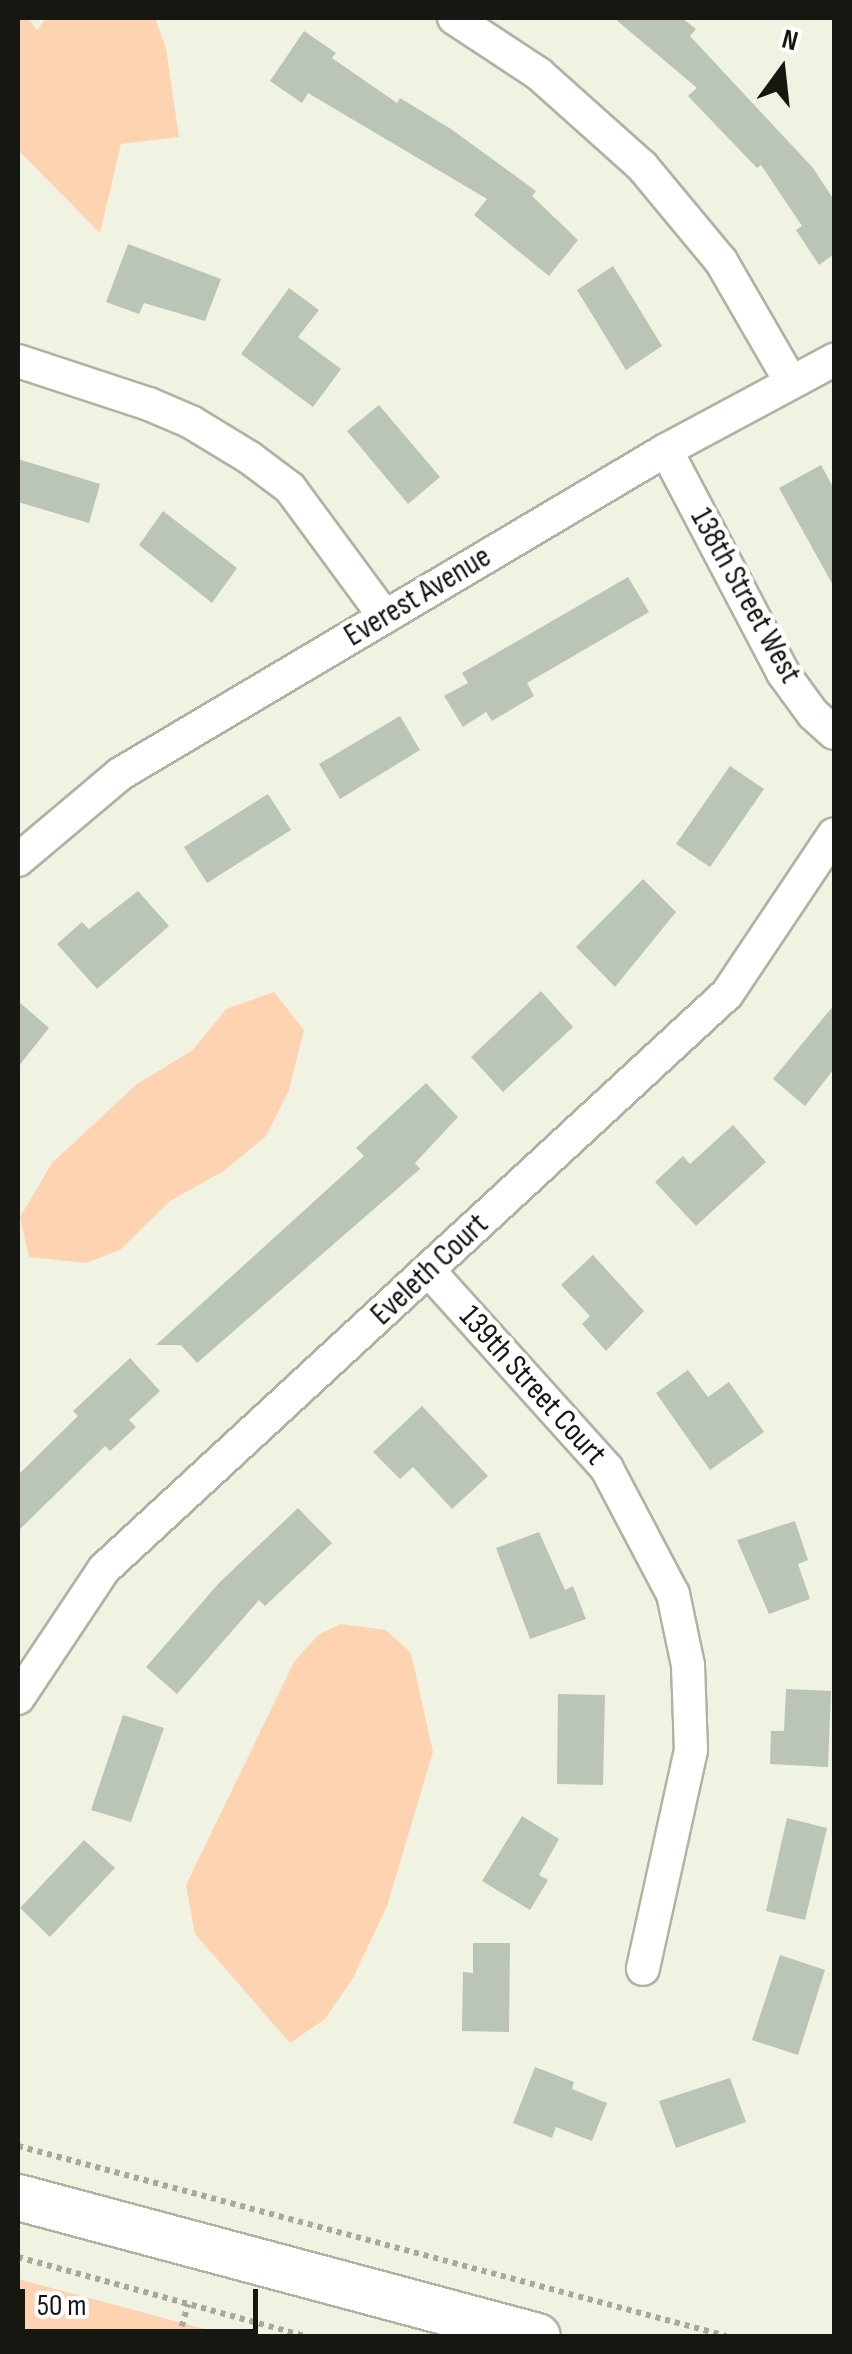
<!DOCTYPE html>
<style>
body{margin:0}
#map{position:relative;width:852px;height:2354px;overflow:hidden;background:#f1f3e2;font-family:"Sofia Sans Condensed",sans-serif}
div>[style]{position:absolute}
[style*='--x']{left:calc(var(--x)*1px);top:calc(var(--y)*1px);width:calc(var(--w)*1px);rotate:calc(var(--a)*1deg)}
.green>*{inset:0;background:#fdd3b2}
.building>*{inset:0;background:#bac4b7}
.path>*{height:6px;margin-top:-3px;transform-origin:0;background:repeating-linear-gradient(90deg,#a8a99c 0 5px,transparent 0 10px)}
.roads{filter:drop-shadow(2px 0 #b0b2a2) drop-shadow(-2px 0 #b0b2a2) drop-shadow(0 2px #b0b2a2) drop-shadow(0 -2px #b0b2a2)}
.street>*{height:32px;margin:-16px;padding:0 16px;transform-origin:16px;border-radius:16px;background:#fff}
.secondary>*{height:45px;margin:-22.5px;padding:0 22.5px;transform-origin:22.5px;border-radius:22.5px;background:#fff}
span{translate:-50% -50%;white-space:nowrap;text-align:center;line-height:1.15;-webkit-text-stroke:9px #fff;paint-order:stroke}
.street-label{font-size:32px;color:#161711}
.frame{position:absolute;inset:0;border:20px solid #161711;pointer-events:none}
.north{position:absolute;left:732px;top:20px;width:100px;height:100px;-webkit-text-stroke:8px #fff;paint-order:stroke;rotate:15deg;font-size:28px;font-weight:700;line-height:40px;text-align:center;color:#161711}
.north::after{content:'';display:block;margin:auto;width:35px;height:45px;background:#161711;clip-path:polygon(50% 0,100% 100%,50% 72%,0 100%)}
.scale{position:absolute;left:20px;top:2289px;width:238px;height:45px;box-sizing:border-box;border:5px solid #161711;border-top:0;padding-left:12px;font-size:30px;line-height:35px;white-space:nowrap;color:#161711;-webkit-text-stroke:8px #fff;paint-order:stroke}
</style>
<div id="map">
<div class="green">
<i style="clip-path:polygon(18px 18px,28px 18px,37px 30px,46px 18px,155px 18px,166px 48px,179px 137px,121px 144px,100px 233px,18px 150px)"></i>
<i style="clip-path:polygon(274px 992px,304px 1030px,289px 1090px,266px 1136px,225px 1170px,170px 1201px,120px 1250px,86px 1263px,29px 1257px,20px 1217px,52px 1163px,137px 1084px,193px 1050px,226px 1009px)"></i>
<i style="clip-path:polygon(341px 1624px,386px 1630px,411px 1653px,433px 1752px,387px 1906px,353px 1978px,325px 2019px,290px 2043px,195px 1934px,186px 1885px,294px 1662px,318px 1635px)"></i>
<i style="clip-path:polygon(18px 2279px,134px 2310px,230px 2336px,18px 2336px)"></i>
</div>
<div class="building">
<i style="clip-path:polygon(614px 18px,682px 18px,696px 29px,690px 36px,813px 168px,834px 200px,834px 254px,819px 265px,796px 230px,802px 226px,761px 165px,757px 168px,688px 96px,697px 88px)"></i>
<i style="clip-path:polygon(304px 31px,336px 53px,332px 58px,397px 103px,400px 98px,451px 129px,536px 191px,532px 196px,578px 240px,549px 276px,474px 215px,487px 199px,308px 93px,302px 103px,270px 81px)"></i>
<i style="clip-path:polygon(128px 244px,221px 279px,205px 321px,144px 303px,139px 314px,106px 302px)"></i>
<i style="clip-path:polygon(613px 266px,662px 346px,626px 370px,577px 290px)"></i>
<i style="clip-path:polygon(289px 288px,319px 310px,298px 337px,341px 369px,313px 407px,241px 354px)"></i>
<i style="clip-path:polygon(379px 405px,440px 477px,408px 504px,347px 431px)"></i>
<i style="clip-path:polygon(18px 459px,100px 484px,89px 523px,18px 502px)"></i>
<i style="clip-path:polygon(821px 465px,834px 489px,834px 587px,779px 488px)"></i>
<i style="clip-path:polygon(163px 511px,237px 568px,212px 603px,139px 545px)"></i>
<i style="clip-path:polygon(628px 577px,649px 612px,527px 683px,534px 696px,492px 721px,486px 712px,463px 727px,444px 696px,468px 683px,462px 673px)"></i>
<i style="clip-path:polygon(400px 716px,420px 750px,340px 799px,319px 764px)"></i>
<i style="clip-path:polygon(730px 766px,764px 789px,710px 867px,676px 844px)"></i>
<i style="clip-path:polygon(268px 794px,291px 830px,207px 883px,184px 847px)"></i>
<i style="clip-path:polygon(643px 879px,676px 912px,615px 987px,576px 947px)"></i>
<i style="clip-path:polygon(138px 891px,169px 926px,97px 989px,57px 944px,82px 922px,89px 929px)"></i>
<i style="clip-path:polygon(541px 991px,573px 1027px,503px 1092px,471px 1057px)"></i>
<i style="clip-path:polygon(18px 1001px,49px 1028px,18px 1067px)"></i>
<i style="clip-path:polygon(834px 1005px,834px 1069px,805px 1106px,773px 1079px)"></i>
<i style="clip-path:polygon(426px 1083px,458px 1117px,415px 1163px,420px 1169px,197px 1363px,181px 1345px,156px 1345px,364px 1156px,356px 1148px)"></i>
<i style="clip-path:polygon(733px 1125px,766px 1162px,696px 1226px,655px 1182px,683px 1156px,690px 1164px)"></i>
<i style="clip-path:polygon(593px 1255px,644px 1311px,606px 1351px,582px 1324px,590px 1316px,561px 1285px)"></i>
<i style="clip-path:polygon(130px 1358px,160px 1391px,129px 1420px,136px 1427px,110px 1451px,105px 1446px,18px 1531px,18px 1475px,78px 1416px,73px 1411px)"></i>
<i style="clip-path:polygon(688px 1370px,708px 1397px,729px 1382px,764px 1432px,710px 1470px,656px 1393px)"></i>
<i style="clip-path:polygon(422px 1406px,488px 1476px,452px 1509px,413px 1467px,400px 1479px,373px 1452px)"></i>
<i style="clip-path:polygon(298px 1508px,332px 1543px,265px 1606px,259px 1600px,177px 1694px,146px 1667px,219px 1583px)"></i>
<i style="clip-path:polygon(795px 1521px,808px 1560px,798px 1564px,810px 1599px,769px 1614px,737px 1540px)"></i>
<i style="clip-path:polygon(539px 1532px,565px 1590px,573px 1586px,586px 1619px,530px 1639px,496px 1548px)"></i>
<i style="clip-path:polygon(786px 1689px,831px 1691px,828px 1767px,770px 1764px,771px 1731px,784px 1731px)"></i>
<i style="clip-path:polygon(558px 1694px,605px 1695px,603px 1785px,557px 1784px)"></i>
<i style="clip-path:polygon(123px 1715px,164px 1728px,131px 1822px,91px 1810px)"></i>
<i style="clip-path:polygon(522px 1816px,559px 1839px,539px 1875px,548px 1880px,530px 1910px,482px 1881px)"></i>
<i style="clip-path:polygon(787px 1818px,827px 1828px,805px 1920px,766px 1911px)"></i>
<i style="clip-path:polygon(84px 1840px,115px 1868px,50px 1937px,20px 1908px)"></i>
<i style="clip-path:polygon(473px 1943px,510px 1943px,509px 2032px,462px 2031px,463px 1972px,473px 1973px)"></i>
<i style="clip-path:polygon(780px 1955px,825px 1970px,798px 2055px,752px 2040px)"></i>
<i style="clip-path:polygon(535px 2067px,574px 2082px,572px 2089px,607px 2103px,592px 2141px,556px 2127px,552px 2138px,513px 2123px)"></i>
<i style="clip-path:polygon(730px 2078px,746px 2122px,676px 2148px,659px 2101px)"></i>
</div>
<div class="path">
<i style="--x:18;--y:2146;--w:733;--a:15.02"></i>
<i style="--x:18;--y:2257;--w:297;--a:15.4"></i>
<i style="--x:179;--y:2336;--w:33;--a:-74"></i>
</div>
<div class="roads">
<div class="street">
<i style="--x:454;--y:18;--w:102;--a:33.4"></i>
<i style="--x:539;--y:74;--w:138;--a:41.8"></i>
<i style="--x:642;--y:166;--w:124;--a:50.3"></i>
<i style="--x:721;--y:261;--w:140;--a:60"></i>
<i style="--x:18;--y:361;--w:138;--a:18.2"></i>
<i style="--x:149;--y:404;--w:46;--a:23.2"></i>
<i style="--x:191;--y:422;--w:69;--a:31.4"></i>
<i style="--x:250;--y:458;--w:50;--a:36.9"></i>
<i style="--x:290;--y:488;--w:160;--a:53.6"></i>
<i style="--x:666;--y:450;--w:252;--a:62.3"></i>
<i style="--x:783;--y:673;--w:51;--a:53.8"></i>
<i style="--x:813;--y:714;--w:28;--a:42"></i>
<i style="--x:18;--y:860;--w:133;--a:-40.1"></i>
<i style="--x:120;--y:774;--w:635;--a:-30.69"></i>
<i style="--x:666;--y:450;--w:191;--a:-28.2"></i>
<i style="--x:429;--y:1271;--w:266;--a:48"></i>
<i style="--x:607;--y:1469;--w:141;--a:62.2"></i>
<i style="--x:673;--y:1594;--w:73;--a:78.1"></i>
<i style="--x:688;--y:1665;--w:85;--a:88"></i>
<i style="--x:691;--y:1750;--w:224;--a:102.4"></i>
<i style="--x:18;--y:1698;--w:155;--a:-56.3"></i>
<i style="--x:104;--y:1569;--w:848;--a:-42.71"></i>
<i style="--x:727;--y:994;--w:192;--a:-56.2"></i>
</div>
<div class="secondary">
<i style="--x:18;--y:2197;--w:537;--a:14.99"></i>
</div>
</div>
<div class="street-label">
<span style="left:745px;top:596px;rotate:61deg">138th Street West</span>
<span style="left:418px;top:597px;rotate:-31deg">Everest Avenue</span>
<span style="left:430px;top:1270px;rotate:-43deg">Eveleth Court</span>
<span style="left:532px;top:1386px;rotate:48deg">139th Street Court</span>
</div>
<div class="frame"></div>
<div class="north">N</div>
<div class="scale">50 m</div>
</div>
